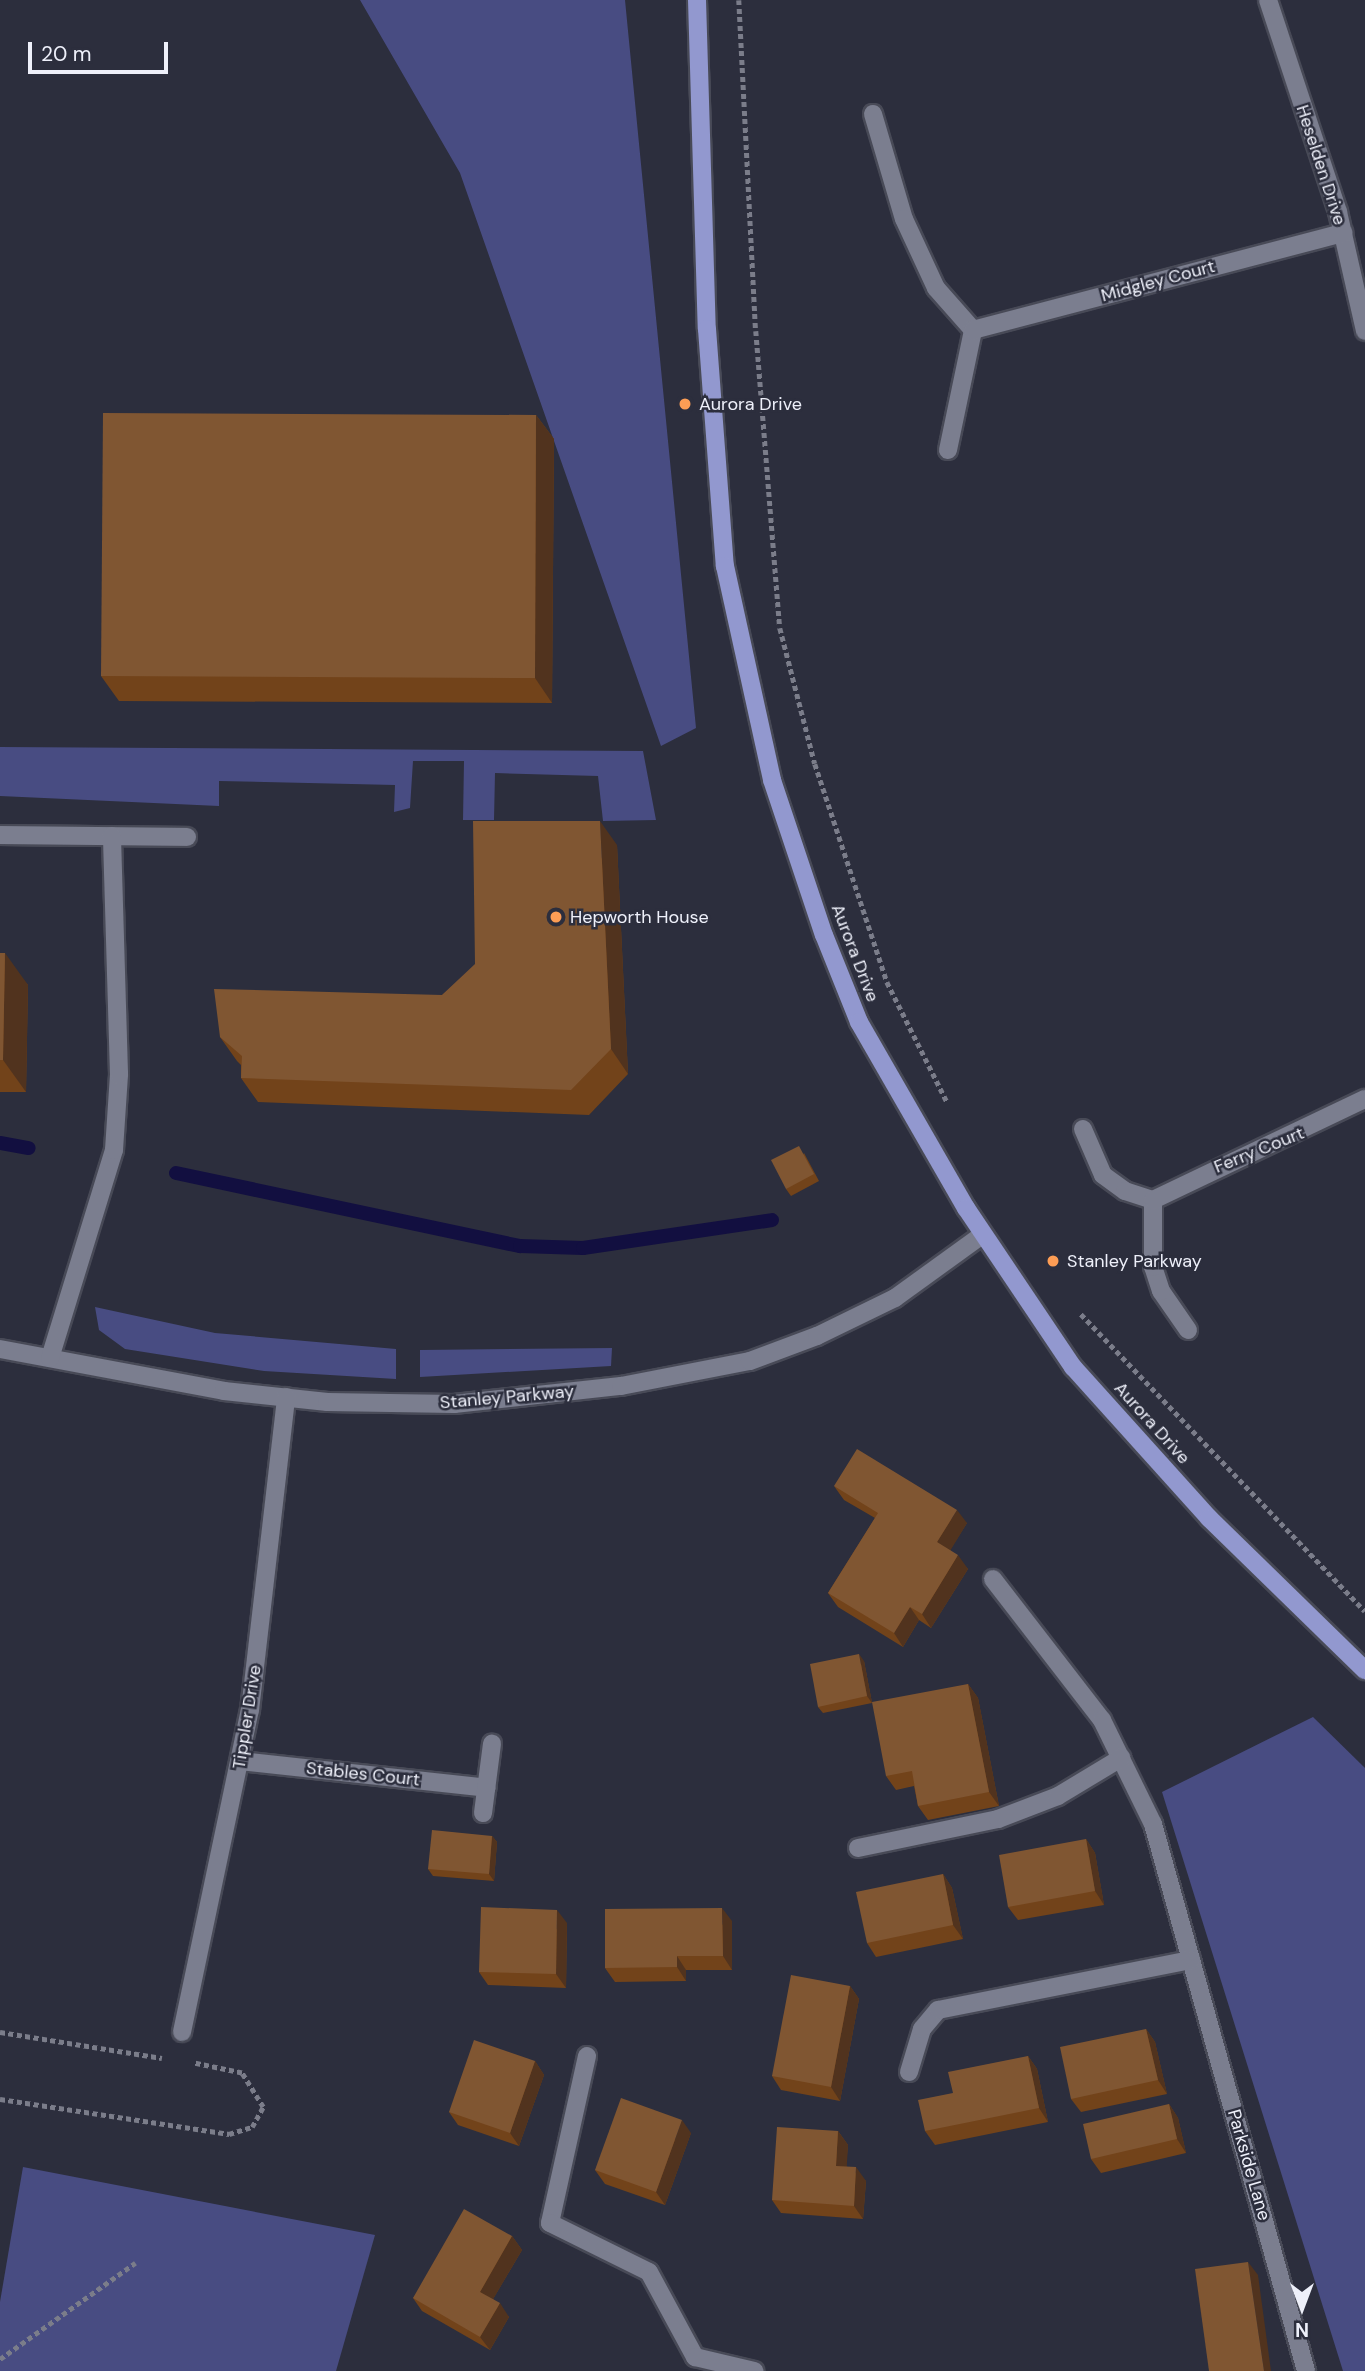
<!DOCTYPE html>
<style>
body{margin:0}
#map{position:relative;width:1365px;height:2371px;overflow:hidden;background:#2c2e3d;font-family:"DM Sans",sans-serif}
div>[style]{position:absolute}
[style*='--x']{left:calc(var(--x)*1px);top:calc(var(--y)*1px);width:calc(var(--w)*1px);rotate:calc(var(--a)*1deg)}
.green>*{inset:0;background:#484c82}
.stream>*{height:14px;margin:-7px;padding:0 7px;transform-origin:7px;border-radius:7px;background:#120f40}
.path>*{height:4.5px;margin-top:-2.25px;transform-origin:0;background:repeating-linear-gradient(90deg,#7b7d8a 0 5px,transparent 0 8.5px)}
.roads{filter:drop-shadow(2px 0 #484a57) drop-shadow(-2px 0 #484a57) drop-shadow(0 2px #484a57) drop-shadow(0 -2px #484a57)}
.minor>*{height:18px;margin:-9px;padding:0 9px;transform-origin:9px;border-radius:9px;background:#7b7e8f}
.major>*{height:18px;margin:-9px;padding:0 9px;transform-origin:9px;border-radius:9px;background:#9298cf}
.wall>*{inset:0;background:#72431a}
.shaded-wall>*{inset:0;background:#51331e}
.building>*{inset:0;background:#805632}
.dots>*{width:19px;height:19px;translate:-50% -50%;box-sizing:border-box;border:4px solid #2c2e3d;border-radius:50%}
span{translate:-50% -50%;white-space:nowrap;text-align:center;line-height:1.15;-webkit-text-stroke:5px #2c2e3d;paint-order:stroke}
.street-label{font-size:18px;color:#eef0fa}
.poi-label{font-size:18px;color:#eef0fa}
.left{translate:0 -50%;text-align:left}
.north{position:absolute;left:1267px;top:2273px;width:70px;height:70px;-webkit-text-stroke:5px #2c2e3d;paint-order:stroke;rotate:180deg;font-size:19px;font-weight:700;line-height:28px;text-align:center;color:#eef0fa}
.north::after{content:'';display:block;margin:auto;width:24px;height:32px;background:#eef0fa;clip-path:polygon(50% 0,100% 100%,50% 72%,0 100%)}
.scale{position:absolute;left:28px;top:42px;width:140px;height:32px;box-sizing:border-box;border:4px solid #eef0fa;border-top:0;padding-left:9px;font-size:21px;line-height:24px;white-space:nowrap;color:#eef0fa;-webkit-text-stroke:5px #2c2e3d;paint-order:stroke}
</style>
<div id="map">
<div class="green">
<i style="clip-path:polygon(360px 0,625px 0,696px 728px,661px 746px,460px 173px)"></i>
<i style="clip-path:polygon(0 747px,643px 751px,656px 820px,603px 821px,598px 776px,495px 773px,494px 820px,463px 820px,464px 761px,413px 761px,410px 808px,394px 812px,395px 785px,219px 781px,219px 806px,0 796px)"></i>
<i style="clip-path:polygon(95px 1307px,215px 1333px,396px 1349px,396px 1379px,264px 1371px,125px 1349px,99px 1330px)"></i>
<i style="clip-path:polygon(612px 1348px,611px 1366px,420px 1377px,420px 1350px)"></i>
<i style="clip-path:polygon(1313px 1717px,1365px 1768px,1365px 2371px,1343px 2371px,1162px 1792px)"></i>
<i style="clip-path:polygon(23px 2167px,375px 2235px,336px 2371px,0 2371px,0 2302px)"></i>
</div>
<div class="stream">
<i style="--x:0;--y:1143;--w:29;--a:10"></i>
<i style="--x:176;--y:1173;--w:352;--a:12"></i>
<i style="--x:520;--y:1246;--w:63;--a:1.8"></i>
<i style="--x:583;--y:1248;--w:191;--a:-8.4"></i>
</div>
<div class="path">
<i style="--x:739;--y:0;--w:331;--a:87.1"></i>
<i style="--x:756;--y:331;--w:298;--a:85.4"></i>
<i style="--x:780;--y:628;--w:140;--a:75.6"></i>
<i style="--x:815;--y:764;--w:230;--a:71.7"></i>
<i style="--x:887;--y:982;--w:134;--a:63.4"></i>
<i style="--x:1081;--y:1314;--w:411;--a:46.3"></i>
<i style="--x:0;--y:2032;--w:164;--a:9.1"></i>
<i style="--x:0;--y:2099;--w:232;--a:8.7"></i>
<i style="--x:229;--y:2134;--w:24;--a:-17"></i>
<i style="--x:252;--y:2127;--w:23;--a:-61"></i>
<i style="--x:263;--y:2107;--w:40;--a:-122"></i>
<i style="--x:242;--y:2073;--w:49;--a:-168.2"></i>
<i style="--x:0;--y:2359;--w:166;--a:-35.4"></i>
</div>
<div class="roads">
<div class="minor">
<i style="--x:1268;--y:0;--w:223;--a:71.7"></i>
<i style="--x:1338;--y:212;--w:122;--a:77.2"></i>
<i style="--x:873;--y:114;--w:109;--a:73.6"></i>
<i style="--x:904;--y:219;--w:76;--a:65.1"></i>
<i style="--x:936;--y:288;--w:56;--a:48.6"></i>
<i style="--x:948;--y:450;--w:123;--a:-78.2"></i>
<i style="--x:973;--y:330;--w:383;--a:-14.7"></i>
<i style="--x:0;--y:835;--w:187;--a:0.6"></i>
<i style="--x:1083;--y:1129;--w:50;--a:66.5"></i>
<i style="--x:1103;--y:1175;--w:27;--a:36"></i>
<i style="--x:1125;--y:1191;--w:29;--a:18"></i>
<i style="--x:1188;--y:1330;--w:47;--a:-124.7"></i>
<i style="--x:1161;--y:1291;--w:25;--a:-108"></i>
<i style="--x:1153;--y:1267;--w:67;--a:-90"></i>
<i style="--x:1153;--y:1200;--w:235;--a:-25.5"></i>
<i style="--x:0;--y:1349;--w:228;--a:10.6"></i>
<i style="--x:224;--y:1391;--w:104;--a:6.1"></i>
<i style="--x:327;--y:1402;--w:127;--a:0.9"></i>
<i style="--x:454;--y:1404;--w:168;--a:-6.2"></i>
<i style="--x:621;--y:1386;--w:131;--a:-11"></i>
<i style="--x:750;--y:1361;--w:72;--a:-20.5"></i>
<i style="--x:817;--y:1336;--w:87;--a:-26"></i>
<i style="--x:895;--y:1298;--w:107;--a:-35.9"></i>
<i style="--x:50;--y:1358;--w:218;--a:-72.9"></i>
<i style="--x:114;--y:1150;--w:76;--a:-86.2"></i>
<i style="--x:119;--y:1074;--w:238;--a:-91.7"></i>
<i style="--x:993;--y:1579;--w:178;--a:52.3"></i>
<i style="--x:1102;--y:1720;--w:116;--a:63.9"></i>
<i style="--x:1153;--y:1824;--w:568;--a:74.37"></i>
<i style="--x:240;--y:1761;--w:248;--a:6.2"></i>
<i style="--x:483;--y:1813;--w:70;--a:-82.6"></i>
<i style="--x:858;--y:1848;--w:143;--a:-11.7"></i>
<i style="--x:998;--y:1819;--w:64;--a:-21"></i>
<i style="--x:1058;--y:1796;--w:74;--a:-31.1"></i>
<i style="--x:182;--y:2032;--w:329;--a:-78.1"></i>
<i style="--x:250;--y:1710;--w:315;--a:-83.4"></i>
<i style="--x:587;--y:2056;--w:171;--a:102.5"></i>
<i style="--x:550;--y:2223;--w:110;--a:26.3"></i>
<i style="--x:649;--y:2272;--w:97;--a:61.6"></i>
<i style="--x:695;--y:2357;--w:61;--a:13.3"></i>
<i style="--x:909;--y:2072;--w:45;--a:-73.2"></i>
<i style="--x:922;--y:2029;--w:25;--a:-50"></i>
<i style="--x:938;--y:2010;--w:258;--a:-11.2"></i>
</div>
<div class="major">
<i style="--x:697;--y:0;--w:329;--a:88.3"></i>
<i style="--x:707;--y:329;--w:238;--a:85.7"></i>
<i style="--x:725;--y:566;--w:219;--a:77.6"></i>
<i style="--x:772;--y:780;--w:163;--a:71.5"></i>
<i style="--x:824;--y:935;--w:94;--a:68.1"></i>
<i style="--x:859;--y:1022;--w:215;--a:60.1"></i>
<i style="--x:966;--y:1208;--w:192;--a:56.1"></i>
<i style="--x:1073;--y:1367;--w:203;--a:48"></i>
<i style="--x:1209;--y:1518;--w:218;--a:44.3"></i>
</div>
</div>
<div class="wall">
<i style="clip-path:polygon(536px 415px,554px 439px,552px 703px,119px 701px,101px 676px)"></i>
<i style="clip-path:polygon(617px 845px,628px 1074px,589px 1115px,258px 1102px,241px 1078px,241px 1065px,237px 1061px,220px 1037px,442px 995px)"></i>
<i style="clip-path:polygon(0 953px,28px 985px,26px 1092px,0 1092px)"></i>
<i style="clip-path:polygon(804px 1153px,819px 1181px,791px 1196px,786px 1189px)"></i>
<i style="clip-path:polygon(834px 1486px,967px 1523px,950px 1550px,968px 1569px,931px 1628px,919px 1620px,903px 1647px,838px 1607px,828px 1593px,875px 1518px,844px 1500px)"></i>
<i style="clip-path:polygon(864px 1661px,872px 1703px,823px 1713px,818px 1707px)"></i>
<i style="clip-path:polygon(968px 1684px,978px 1698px,999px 1806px,928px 1820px,918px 1806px,914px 1786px,896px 1790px,886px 1776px)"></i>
<i style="clip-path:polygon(492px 1836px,497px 1842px,494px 1881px,433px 1876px,428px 1869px)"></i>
<i style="clip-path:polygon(1086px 1839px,1095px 1853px,1104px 1905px,1018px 1920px,1008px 1907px)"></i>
<i style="clip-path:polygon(943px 1874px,952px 1888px,963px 1939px,876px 1957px,867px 1943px)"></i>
<i style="clip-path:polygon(732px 1921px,732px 1970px,686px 1970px,686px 1981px,615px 1982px,605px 1968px)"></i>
<i style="clip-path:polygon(567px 1923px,566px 1988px,488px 1985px,479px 1972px)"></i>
<i style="clip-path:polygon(850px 1986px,859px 1999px,840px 2101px,781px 2090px,772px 2076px)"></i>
<i style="clip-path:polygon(1146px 2029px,1155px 2042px,1167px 2094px,1081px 2112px,1071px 2099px)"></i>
<i style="clip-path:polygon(1028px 2056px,1037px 2069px,1048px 2122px,935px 2145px,925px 2131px,953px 2093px)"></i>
<i style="clip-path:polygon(535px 2061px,544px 2075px,519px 2146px,458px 2125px,449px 2112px)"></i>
<i style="clip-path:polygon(1169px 2104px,1178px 2118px,1186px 2153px,1101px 2173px,1091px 2159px)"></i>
<i style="clip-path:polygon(838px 2131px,848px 2145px,846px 2166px,866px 2181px,863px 2219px,781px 2213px,772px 2200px)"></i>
<i style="clip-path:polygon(691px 2133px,665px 2205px,605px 2184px,595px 2170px)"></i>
<i style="clip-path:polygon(512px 2236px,522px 2250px,493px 2299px,509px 2317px,490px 2350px,422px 2311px,413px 2298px)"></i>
</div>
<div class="shaded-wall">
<i style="clip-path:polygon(536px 415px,554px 439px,552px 703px,535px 678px)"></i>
<i style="clip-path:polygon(600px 821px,617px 845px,628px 1074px,611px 1049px)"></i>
<i style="clip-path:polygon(5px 953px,28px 985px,26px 1092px,3px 1060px)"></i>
<i style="clip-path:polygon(957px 1510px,967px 1523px,947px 1556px,937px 1542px)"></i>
<i style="clip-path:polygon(958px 1555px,968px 1569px,931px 1628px,922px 1614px)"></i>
<i style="clip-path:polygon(910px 1607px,919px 1620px,903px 1647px,894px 1633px)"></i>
<i style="clip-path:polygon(859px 1654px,864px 1661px,872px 1703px,867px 1696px)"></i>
<i style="clip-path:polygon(968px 1684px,978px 1698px,999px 1806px,989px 1792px)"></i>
<i style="clip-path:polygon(492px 1836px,497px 1842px,494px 1881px,489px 1874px)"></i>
<i style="clip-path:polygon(1086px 1839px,1095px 1853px,1104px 1905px,1095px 1891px)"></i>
<i style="clip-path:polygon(943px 1874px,952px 1888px,963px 1939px,953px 1925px)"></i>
<i style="clip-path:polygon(722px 1908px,732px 1921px,732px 1970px,723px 1956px)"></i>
<i style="clip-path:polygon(557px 1910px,567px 1923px,566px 1988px,556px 1974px)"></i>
<i style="clip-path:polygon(677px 1956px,686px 1970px,686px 1981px,677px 1967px)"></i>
<i style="clip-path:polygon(850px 1986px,859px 1999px,840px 2101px,831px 2087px)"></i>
<i style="clip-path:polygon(1146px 2029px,1155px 2042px,1167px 2094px,1158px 2080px)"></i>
<i style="clip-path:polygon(1028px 2056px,1037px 2069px,1048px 2122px,1039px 2108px)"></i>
<i style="clip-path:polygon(535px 2061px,544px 2075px,519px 2146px,510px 2133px)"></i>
<i style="clip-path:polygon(1169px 2104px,1178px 2118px,1186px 2153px,1177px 2139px)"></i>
<i style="clip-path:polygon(682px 2120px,691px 2133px,665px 2205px,656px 2192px)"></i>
<i style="clip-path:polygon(838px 2131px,848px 2145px,846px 2179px,836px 2166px)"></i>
<i style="clip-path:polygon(856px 2167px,866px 2181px,863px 2219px,854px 2206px)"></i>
<i style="clip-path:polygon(512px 2236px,522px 2250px,489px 2306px,480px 2292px)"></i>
<i style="clip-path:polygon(1248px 2262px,1258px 2275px,1271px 2371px,1264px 2371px)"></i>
<i style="clip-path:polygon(500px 2303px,509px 2317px,490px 2350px,480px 2337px)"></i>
</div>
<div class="building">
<i style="clip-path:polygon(103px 413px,536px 415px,535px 678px,101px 676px)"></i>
<i style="clip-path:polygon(473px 821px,600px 821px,611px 1049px,571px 1090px,241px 1078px,242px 1056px,220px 1037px,214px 989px,442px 995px,475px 964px)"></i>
<i style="clip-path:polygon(0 953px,5px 953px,3px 1060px,0 1060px)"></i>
<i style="clip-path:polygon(799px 1146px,814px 1174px,786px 1189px,771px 1160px)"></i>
<i style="clip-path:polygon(857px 1449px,957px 1510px,937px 1542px,958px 1555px,922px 1614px,910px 1607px,894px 1633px,828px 1593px,878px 1513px,834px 1486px)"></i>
<i style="clip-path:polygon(859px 1654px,867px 1696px,818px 1707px,810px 1664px)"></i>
<i style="clip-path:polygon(968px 1684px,989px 1792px,918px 1806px,912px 1771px,886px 1776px,872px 1702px)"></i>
<i style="clip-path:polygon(432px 1830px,492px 1836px,489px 1874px,428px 1869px)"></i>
<i style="clip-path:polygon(1086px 1839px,1095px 1891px,1008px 1907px,999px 1855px)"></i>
<i style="clip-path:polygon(943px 1874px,953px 1925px,867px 1943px,856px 1892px)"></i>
<i style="clip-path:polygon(481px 1907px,557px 1910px,556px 1974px,479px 1972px)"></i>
<i style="clip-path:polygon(722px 1908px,723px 1956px,677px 1956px,677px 1967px,605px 1968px,605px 1909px)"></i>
<i style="clip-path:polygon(791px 1975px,850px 1986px,831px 2087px,772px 2076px)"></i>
<i style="clip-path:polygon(1146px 2029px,1158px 2080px,1071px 2099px,1060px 2047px)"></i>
<i style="clip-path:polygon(474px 2040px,535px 2061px,510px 2133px,449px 2112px)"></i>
<i style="clip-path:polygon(1028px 2056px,1039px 2108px,925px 2131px,918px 2100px,953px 2093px,948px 2072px)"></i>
<i style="clip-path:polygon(621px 2098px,682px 2120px,656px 2192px,595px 2170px)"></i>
<i style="clip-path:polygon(1169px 2104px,1177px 2139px,1091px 2159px,1083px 2124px)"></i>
<i style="clip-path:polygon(777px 2127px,838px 2131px,836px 2166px,856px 2167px,854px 2206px,772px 2200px)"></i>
<i style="clip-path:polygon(464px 2209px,512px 2236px,480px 2292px,500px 2303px,480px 2337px,413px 2298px)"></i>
<i style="clip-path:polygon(1248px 2262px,1264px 2371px,1209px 2371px,1195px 2269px)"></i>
</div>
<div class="dots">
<i style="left:685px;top:404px;background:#fd9d55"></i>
<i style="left:556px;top:917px;background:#fd9d55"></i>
<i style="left:1053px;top:1261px;background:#fd9d55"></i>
</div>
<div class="street-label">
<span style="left:1321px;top:165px;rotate:72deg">Heselden Drive</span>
<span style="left:1158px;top:281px;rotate:-15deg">Midgley Court</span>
<span style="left:855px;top:953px;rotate:69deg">Aurora Drive</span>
<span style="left:1259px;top:1150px;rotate:-22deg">Ferry Court</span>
<span style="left:507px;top:1397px;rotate:-5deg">Stanley Parkway</span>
<span style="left:1152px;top:1423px;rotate:48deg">Aurora Drive</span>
<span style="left:247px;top:1717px;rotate:-81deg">Tippler Drive</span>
<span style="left:363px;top:1774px;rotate:6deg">Stables Court</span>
<span style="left:1249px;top:2165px;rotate:74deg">Parkside Lane</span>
</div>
<div class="poi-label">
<span class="left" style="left:699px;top:404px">Aurora Drive</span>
<span class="left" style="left:570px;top:917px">Hepworth House</span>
<span class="left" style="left:1067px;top:1261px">Stanley Parkway</span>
</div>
<div class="north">N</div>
<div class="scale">20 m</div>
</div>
